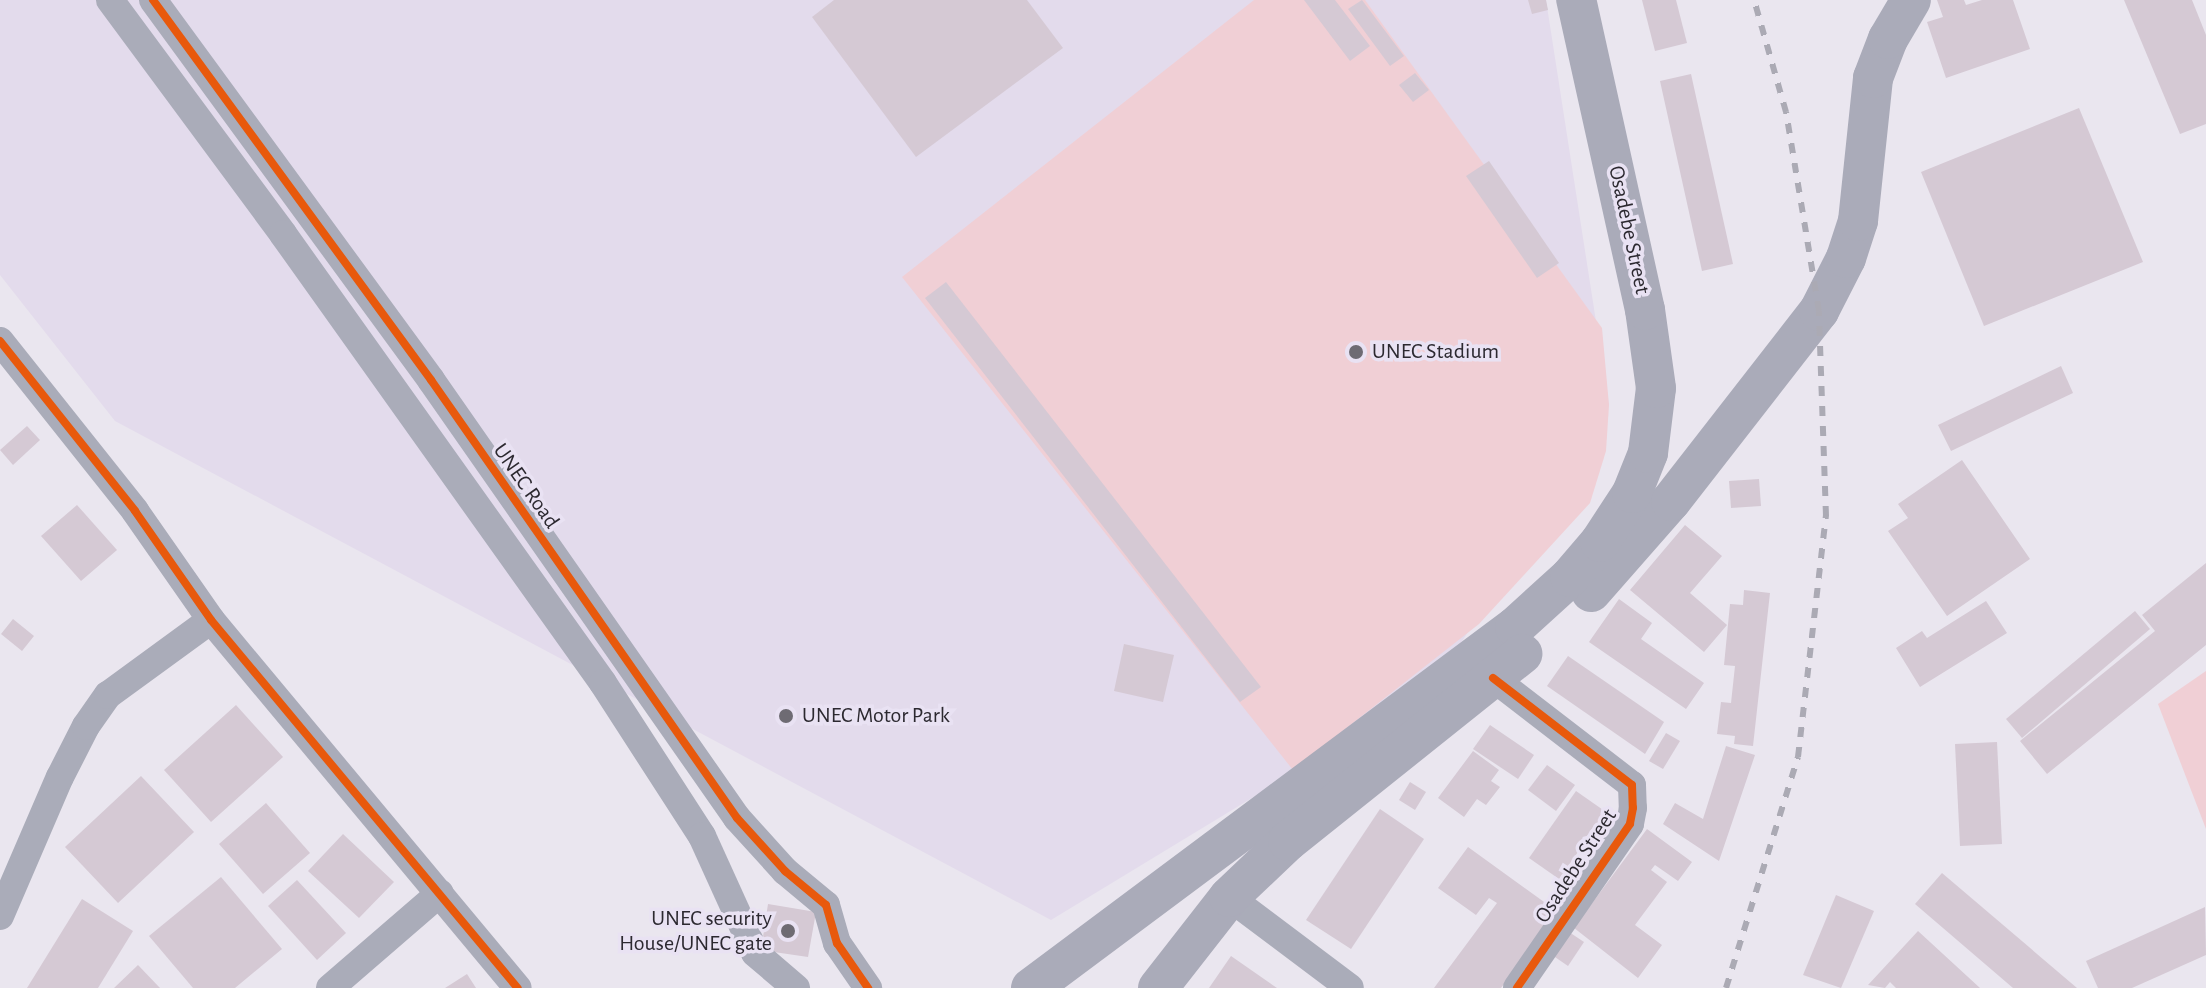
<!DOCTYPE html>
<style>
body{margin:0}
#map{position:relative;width:2206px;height:988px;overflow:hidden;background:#eae6ef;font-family:"Alegreya Sans",sans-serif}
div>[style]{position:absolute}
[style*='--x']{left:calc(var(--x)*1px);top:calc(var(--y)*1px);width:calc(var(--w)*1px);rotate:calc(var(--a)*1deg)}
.built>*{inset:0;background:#e3dbec}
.green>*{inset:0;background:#f0cfd5}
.building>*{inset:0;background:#d5c9d4}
.street>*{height:28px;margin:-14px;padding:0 14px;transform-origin:14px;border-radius:14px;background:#aaacb9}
.secondary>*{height:40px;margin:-20px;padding:0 20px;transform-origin:20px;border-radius:20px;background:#aaabb9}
.rail>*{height:6px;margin-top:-3px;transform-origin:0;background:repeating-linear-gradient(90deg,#abaab4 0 10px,transparent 0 20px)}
.cycleway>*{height:8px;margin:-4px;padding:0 4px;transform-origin:4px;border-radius:4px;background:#e8590c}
.dots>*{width:22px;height:22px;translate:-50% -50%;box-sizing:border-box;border:4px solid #e9e2f3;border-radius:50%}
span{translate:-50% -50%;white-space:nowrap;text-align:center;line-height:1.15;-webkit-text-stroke:7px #e9e2f3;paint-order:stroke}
.street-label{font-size:22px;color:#2c2930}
.poi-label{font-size:22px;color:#2c2930}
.left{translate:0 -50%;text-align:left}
.right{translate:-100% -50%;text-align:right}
</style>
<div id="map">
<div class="built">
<i style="clip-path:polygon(0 0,1546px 0,1609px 405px,1433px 688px,1051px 920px,115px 421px,0 275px)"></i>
</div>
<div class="green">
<i style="clip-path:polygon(1254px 0,1365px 0,1602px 328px,1609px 405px,1606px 451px,1590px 503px,1479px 624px,1293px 770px,902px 277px)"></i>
<i style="clip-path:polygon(2206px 671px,2206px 829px,2158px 704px)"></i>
</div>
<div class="building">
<i style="clip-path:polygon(834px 0,1027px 0,1063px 48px,916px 157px,812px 17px)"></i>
<i style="clip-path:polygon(1304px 0,1335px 0,1370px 46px,1350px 61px)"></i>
<i style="clip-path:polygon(1362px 0,1404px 56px,1390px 66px,1348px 9px)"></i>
<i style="clip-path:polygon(1528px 0,1546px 0,1548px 10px,1532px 14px)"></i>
<i style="clip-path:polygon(1642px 0,1676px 0,1687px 43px,1655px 51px)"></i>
<i style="clip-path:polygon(1937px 0,1964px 0,1966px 5px,1982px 0,2013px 0,2030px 49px,1946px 78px,1927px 22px,1943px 17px)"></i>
<i style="clip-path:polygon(2124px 0,2192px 0,2206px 35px,2206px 124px,2180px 134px)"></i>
<i style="clip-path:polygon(1415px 73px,1429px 90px,1413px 102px,1399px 85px)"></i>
<i style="clip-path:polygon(1691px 74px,1733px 264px,1702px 271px,1660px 81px)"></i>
<i style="clip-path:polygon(2079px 108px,2143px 262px,1984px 326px,1921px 172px)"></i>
<i style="clip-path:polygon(1489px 161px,1559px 263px,1537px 278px,1466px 176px)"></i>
<i style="clip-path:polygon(946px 282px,1261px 687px,1240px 702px,925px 298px)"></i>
<i style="clip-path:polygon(2061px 366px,2073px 393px,1951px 451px,1938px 425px)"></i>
<i style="clip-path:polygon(27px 426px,40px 440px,13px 465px,0 450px)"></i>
<i style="clip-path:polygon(1962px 460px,2030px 559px,1947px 616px,1888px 531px,1908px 518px,1898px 504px)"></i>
<i style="clip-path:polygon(1759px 479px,1761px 506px,1731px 508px,1729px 481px)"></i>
<i style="clip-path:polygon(77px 505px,117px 550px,81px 581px,41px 536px)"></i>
<i style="clip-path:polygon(1685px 525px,1722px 556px,1690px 593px,1727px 625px,1704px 652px,1630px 590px)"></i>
<i style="clip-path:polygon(2206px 563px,2206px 645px,2047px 774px,2020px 741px,2155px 631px,2142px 615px)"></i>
<i style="clip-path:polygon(1744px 590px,1770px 593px,1753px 746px,1734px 744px,1735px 736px,1717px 734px,1721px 702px,1731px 703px,1735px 666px,1724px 665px,1730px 604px,1743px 605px)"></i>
<i style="clip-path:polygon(1619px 599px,1652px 623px,1641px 639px,1704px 683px,1686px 709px,1589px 642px)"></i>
<i style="clip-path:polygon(1986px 601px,2007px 633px,1920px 687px,1896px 648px,1922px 631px,1927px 638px)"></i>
<i style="clip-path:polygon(2135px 611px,2150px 629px,2022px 738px,2006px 719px)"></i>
<i style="clip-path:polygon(13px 619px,34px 636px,22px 651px,1px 634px)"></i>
<i style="clip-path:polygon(1124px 644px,1174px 655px,1163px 702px,1114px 691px)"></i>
<i style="clip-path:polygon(1568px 656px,1664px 722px,1645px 754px,1547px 686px)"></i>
<i style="clip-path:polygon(236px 705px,283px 757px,211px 822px,164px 770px)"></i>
<i style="clip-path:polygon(1490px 725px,1534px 755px,1518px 779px,1473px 749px)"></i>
<i style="clip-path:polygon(1666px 733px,1680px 741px,1663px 769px,1649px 761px)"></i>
<i style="clip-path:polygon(1997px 742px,2002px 844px,1960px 846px,1955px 744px)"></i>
<i style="clip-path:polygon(1726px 746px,1755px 755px,1719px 861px,1663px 824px,1675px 803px,1703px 819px)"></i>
<i style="clip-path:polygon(1473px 751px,1499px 770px,1491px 781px,1500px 787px,1486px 805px,1477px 799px,1464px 817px,1438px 798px)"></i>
<i style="clip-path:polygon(1547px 765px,1575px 785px,1556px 811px,1528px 790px)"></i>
<i style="clip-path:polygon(141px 776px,194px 832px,118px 903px,65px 847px)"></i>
<i style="clip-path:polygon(1410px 782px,1426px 792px,1415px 810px,1399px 800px)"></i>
<i style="clip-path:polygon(1576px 791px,1606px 812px,1559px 879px,1529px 858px)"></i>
<i style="clip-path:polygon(266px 803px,310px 853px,263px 894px,219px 844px)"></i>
<i style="clip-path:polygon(1380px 809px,1424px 839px,1351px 949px,1306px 920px)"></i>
<i style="clip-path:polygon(1647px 829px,1692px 862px,1678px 881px,1655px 865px,1651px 870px,1667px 882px,1635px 925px,1662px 945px,1638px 978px,1569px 924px,1585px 903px,1590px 906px)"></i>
<i style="clip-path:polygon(343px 834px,394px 882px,359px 918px,308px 871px)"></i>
<i style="clip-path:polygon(1468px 847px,1558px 912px,1501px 988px,1434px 988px,1497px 903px,1489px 898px,1476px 915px,1438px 888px)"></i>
<i style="clip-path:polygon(1942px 873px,2077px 988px,2013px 988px,1915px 904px)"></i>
<i style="clip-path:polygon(221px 877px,282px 949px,235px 988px,193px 988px,149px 936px)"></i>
<i style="clip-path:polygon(297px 880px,346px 933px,317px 960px,268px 906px)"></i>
<i style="clip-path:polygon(1836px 895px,1874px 911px,1841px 988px,1803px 975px)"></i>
<i style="clip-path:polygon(82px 899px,133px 931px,98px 988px,27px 988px)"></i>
<i style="clip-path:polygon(768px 904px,816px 912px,808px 957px,761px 950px)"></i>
<i style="clip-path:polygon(2205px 907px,2206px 955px,2132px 988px,2098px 988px,2086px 961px)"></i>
<i style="clip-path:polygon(1918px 931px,1980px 988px,1896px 988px,1890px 982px,1885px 988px,1868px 985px)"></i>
<i style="clip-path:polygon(1569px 932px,1584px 942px,1568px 966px,1552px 955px)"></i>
<i style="clip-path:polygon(1231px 956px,1277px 988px,1209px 988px)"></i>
<i style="clip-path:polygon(138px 965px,160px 988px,114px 988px)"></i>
<i style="clip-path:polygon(467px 974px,476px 988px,445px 988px)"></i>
</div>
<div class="street">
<i style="--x:110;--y:0;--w:291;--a:53.5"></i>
<i style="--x:283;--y:234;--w:551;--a:54.52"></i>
<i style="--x:603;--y:683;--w:182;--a:57.1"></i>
<i style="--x:702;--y:836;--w:128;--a:65.6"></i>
<i style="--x:755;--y:953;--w:54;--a:40.5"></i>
<i style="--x:153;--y:0;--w:471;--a:53.8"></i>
<i style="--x:431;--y:380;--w:534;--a:55.06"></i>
<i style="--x:737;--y:818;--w:72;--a:47.8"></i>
<i style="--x:785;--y:871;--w:53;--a:39.7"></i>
<i style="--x:826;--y:905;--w:40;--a:74"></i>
<i style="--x:837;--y:943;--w:55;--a:55.4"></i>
<i style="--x:0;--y:341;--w:217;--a:51.5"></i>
<i style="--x:135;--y:511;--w:133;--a:55.1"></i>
<i style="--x:211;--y:620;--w:479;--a:50.2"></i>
<i style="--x:1493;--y:678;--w:175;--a:37.6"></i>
<i style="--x:1632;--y:785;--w:23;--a:88"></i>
<i style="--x:1633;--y:808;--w:16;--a:101"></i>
<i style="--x:1630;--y:824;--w:199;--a:124.6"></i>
<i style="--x:1229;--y:897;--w:151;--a:36.9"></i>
<i style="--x:0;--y:916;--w:151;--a:-66.7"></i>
<i style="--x:60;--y:777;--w:57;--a:-63"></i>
<i style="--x:86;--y:726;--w:38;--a:-55"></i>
<i style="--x:108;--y:695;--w:127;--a:-36.1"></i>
<i style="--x:330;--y:988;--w:145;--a:-40.8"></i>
</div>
<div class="secondary">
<i style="--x:1591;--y:592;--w:121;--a:-48.7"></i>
<i style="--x:1671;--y:501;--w:241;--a:-52.1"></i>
<i style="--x:1819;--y:311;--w:59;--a:-63"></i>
<i style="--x:1846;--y:258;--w:39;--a:-72"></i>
<i style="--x:1858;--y:221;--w:144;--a:-84"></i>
<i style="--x:1873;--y:78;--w:42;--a:-69"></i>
<i style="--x:1888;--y:39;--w:45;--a:-59.5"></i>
<i style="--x:1031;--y:988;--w:604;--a:-36.72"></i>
<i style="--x:1515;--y:627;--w:74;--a:-42.3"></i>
<i style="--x:1570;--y:577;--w:46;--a:-49.4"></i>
<i style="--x:1600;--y:542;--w:59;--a:-56.9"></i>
<i style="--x:1632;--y:493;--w:43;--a:-68.2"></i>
<i style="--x:1648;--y:453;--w:65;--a:-83"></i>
<i style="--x:1656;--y:388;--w:79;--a:-98"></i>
<i style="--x:1645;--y:310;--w:318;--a:-102.5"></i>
<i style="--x:1158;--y:988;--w:115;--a:-52"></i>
<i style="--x:1229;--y:897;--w:81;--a:-43.5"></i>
<i style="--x:1288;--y:841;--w:300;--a:-38.6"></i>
</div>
<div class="rail">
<i style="--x:1726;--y:988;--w:242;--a:-72.7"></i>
<i style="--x:1798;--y:757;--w:243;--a:-83.4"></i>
<i style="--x:1826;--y:516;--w:205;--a:-92"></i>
<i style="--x:1819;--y:311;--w:202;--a:-99.4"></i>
<i style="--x:1786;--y:112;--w:116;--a:-105.9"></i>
</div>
<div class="cycleway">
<i style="--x:153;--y:0;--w:471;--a:53.8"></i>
<i style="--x:431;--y:380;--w:534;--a:55.06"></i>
<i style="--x:737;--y:818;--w:72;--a:47.8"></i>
<i style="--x:785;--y:871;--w:53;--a:39.7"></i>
<i style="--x:826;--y:905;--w:40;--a:74"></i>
<i style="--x:837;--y:943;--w:55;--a:55.4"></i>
<i style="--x:0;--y:341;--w:217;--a:51.5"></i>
<i style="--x:135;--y:511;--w:133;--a:55.1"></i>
<i style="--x:211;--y:620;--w:479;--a:50.2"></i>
<i style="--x:1493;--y:678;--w:175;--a:37.6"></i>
<i style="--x:1632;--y:785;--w:23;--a:88"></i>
<i style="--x:1633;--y:808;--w:16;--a:101"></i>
<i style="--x:1630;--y:824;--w:199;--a:124.6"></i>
</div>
<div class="dots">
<i style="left:1356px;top:352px;background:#6e6b73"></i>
<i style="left:786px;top:716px;background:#6e6b73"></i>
<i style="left:788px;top:931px;background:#6e6b73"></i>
</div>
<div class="street-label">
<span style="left:1629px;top:230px;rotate:78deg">Osadebe Street</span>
<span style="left:526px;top:486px;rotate:55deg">UNEC Road</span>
<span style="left:1576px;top:866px;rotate:-57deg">Osadebe Street</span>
</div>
<div class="poi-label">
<span class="left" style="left:1372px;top:352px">UNEC Stadium</span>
<span class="left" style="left:802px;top:716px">UNEC Motor Park</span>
<span class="right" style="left:772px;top:931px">UNEC security<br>House/UNEC gate</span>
</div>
</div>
